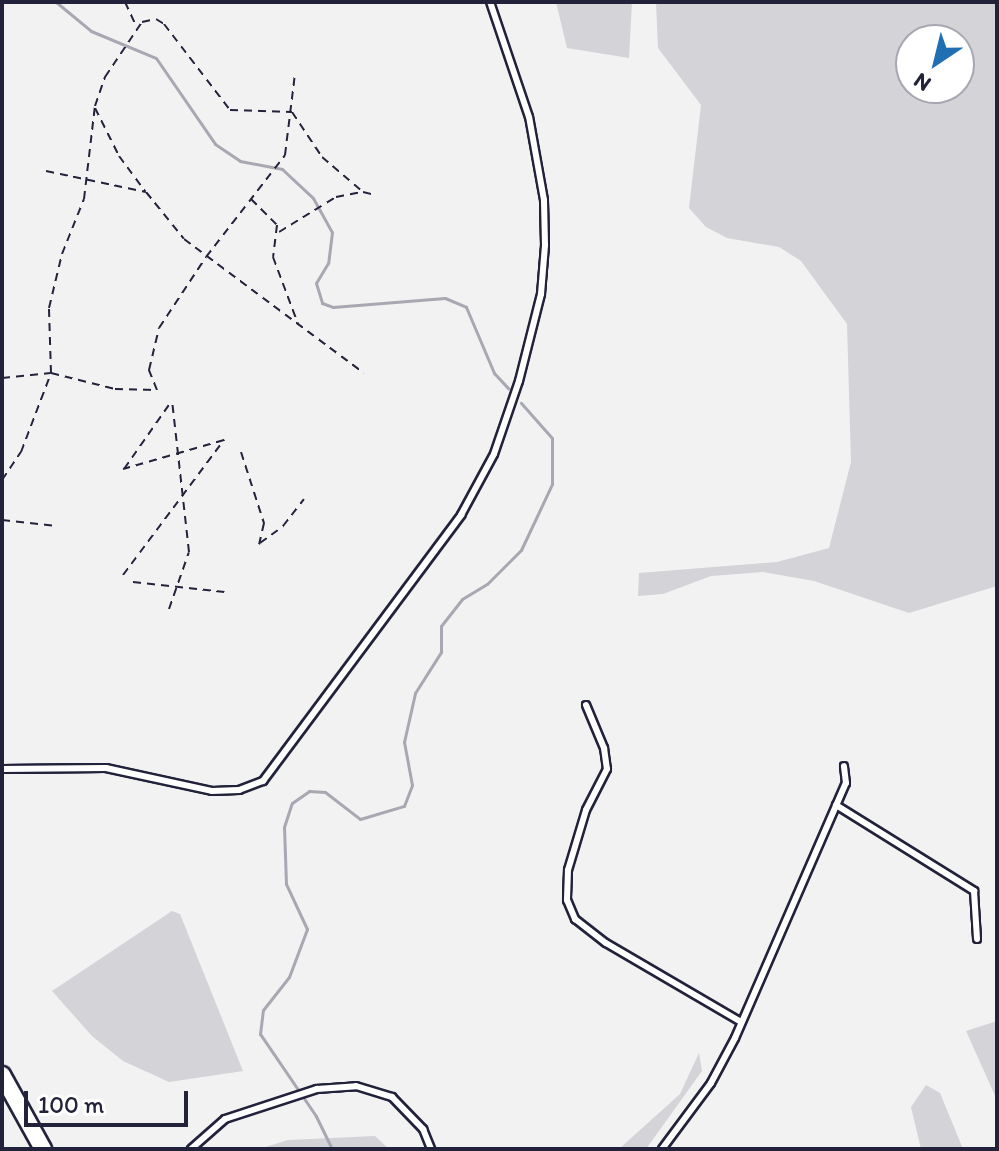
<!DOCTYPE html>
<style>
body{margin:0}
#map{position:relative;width:999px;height:1151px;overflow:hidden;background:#f2f2f3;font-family:Itim,sans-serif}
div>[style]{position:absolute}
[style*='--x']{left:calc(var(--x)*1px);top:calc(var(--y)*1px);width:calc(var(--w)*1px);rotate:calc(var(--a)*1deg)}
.green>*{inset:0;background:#d3d3d8}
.stream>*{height:3px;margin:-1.5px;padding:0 1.5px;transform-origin:1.5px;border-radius:1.5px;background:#a8a8b2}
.path>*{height:2px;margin-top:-1px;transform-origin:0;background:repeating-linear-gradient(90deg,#22223b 0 8px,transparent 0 14px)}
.roads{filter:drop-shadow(2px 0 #22223b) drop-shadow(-2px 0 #22223b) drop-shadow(0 2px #22223b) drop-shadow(0 -2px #22223b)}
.lane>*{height:6px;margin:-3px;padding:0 3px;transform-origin:3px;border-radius:3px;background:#fff}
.secondary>*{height:16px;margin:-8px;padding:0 8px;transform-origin:8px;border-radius:8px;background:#fff}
span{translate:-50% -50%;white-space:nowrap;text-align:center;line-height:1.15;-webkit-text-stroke:6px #fff;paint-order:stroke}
.frame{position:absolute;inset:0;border:4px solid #22223b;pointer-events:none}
.north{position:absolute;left:895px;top:24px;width:80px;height:80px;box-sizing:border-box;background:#fff;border:2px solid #a7a7b1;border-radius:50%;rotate:215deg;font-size:22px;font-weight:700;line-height:32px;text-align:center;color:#22223b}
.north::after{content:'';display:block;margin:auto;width:28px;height:36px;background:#1f6fb2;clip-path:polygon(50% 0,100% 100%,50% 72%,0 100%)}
.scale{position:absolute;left:24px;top:1091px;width:164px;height:36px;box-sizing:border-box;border:4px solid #22223b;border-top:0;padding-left:10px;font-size:24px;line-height:28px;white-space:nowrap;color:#22223b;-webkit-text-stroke:6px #fff;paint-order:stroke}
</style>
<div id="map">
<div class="green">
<i style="clip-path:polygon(556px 2px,632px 2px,629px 58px,567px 48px)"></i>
<i style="clip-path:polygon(evenodd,656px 2px,997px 2px,997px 586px,909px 613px,814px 581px,763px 572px,711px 576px,663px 594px,638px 596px,639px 573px,777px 562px,829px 548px,851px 462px,847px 324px,801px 261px,779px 247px,727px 238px,706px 227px,689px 208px,701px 105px,658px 48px,656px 2px,959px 40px,959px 88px,911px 88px,911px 40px,959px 40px)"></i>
<i style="clip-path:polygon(172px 911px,180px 914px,243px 1071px,169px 1082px,123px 1061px,92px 1036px,52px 991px)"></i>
<i style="clip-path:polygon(997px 1021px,997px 1100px,966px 1031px)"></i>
<i style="clip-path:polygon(699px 1053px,702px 1071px,646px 1149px,619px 1149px,680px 1094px)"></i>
<i style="clip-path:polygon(926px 1085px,940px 1093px,963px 1149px,921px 1149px,911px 1107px)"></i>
<i style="clip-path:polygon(375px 1136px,389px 1149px,259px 1149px,288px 1140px)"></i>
</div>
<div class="stream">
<i style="--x:56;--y:2;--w:45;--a:39.6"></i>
<i style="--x:91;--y:31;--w:70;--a:22.6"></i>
<i style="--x:156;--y:58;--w:104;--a:55.5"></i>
<i style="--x:215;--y:144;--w:30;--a:34"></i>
<i style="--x:240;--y:161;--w:43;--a:10.8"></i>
<i style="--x:282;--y:169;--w:42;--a:43.1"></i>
<i style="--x:313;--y:198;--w:39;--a:61"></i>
<i style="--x:332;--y:232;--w:31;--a:97"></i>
<i style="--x:328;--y:263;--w:23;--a:121"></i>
<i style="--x:316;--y:283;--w:21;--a:73"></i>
<i style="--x:322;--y:303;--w:12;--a:20"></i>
<i style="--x:333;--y:307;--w:112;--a:-4.6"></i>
<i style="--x:445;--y:298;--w:23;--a:23"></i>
<i style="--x:466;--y:307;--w:72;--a:67"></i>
<i style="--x:494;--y:373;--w:21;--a:47"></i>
<i style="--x:332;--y:1149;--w:37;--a:-116"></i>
<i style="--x:316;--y:1116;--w:99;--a:-124.3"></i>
<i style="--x:260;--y:1034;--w:24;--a:-83"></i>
<i style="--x:263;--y:1010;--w:42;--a:-51.8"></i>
<i style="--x:289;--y:977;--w:51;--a:-69.4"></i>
<i style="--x:307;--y:929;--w:50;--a:-115"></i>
<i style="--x:286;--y:884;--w:57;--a:-92"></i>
<i style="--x:284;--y:827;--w:25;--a:-72"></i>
<i style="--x:292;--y:803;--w:21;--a:-35"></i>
<i style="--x:309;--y:791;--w:16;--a:4"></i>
<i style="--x:325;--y:792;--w:44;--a:37.6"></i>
<i style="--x:360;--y:819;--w:46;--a:-16.5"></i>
<i style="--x:404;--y:806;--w:22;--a:-69"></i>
<i style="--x:412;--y:785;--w:44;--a:-100.5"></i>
<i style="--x:404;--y:742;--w:50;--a:-77.3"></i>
<i style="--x:415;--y:693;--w:49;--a:-57.6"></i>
<i style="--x:441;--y:652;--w:26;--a:-90"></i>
<i style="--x:441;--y:626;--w:34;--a:-52"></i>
<i style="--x:462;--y:599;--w:29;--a:-31"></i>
<i style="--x:487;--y:584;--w:48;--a:-45"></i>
<i style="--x:521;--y:550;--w:73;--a:-64.8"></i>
<i style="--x:552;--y:484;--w:46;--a:-90"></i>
<i style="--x:552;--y:438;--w:47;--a:-131.5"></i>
</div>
<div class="path">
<i style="--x:125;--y:2;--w:26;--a:65"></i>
<i style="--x:95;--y:108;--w:54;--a:63.4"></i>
<i style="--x:119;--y:156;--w:44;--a:53.4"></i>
<i style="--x:46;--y:171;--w:102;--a:11.9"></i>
<i style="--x:146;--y:192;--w:60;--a:51"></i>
<i style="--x:184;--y:239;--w:224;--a:36.7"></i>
<i style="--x:251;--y:199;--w:37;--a:45"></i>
<i style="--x:277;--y:225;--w:32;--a:97"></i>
<i style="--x:273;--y:257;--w:72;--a:69.5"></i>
<i style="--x:279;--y:232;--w:67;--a:-31.6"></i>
<i style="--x:336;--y:197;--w:26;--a:-11"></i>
<i style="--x:2;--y:378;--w:49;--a:-5.8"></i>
<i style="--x:51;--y:373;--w:66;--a:14"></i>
<i style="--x:115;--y:389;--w:42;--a:1.4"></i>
<i style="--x:157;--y:390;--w:22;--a:-112"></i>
<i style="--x:149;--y:370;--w:43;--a:-76.6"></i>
<i style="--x:159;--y:328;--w:85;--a:-56.5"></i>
<i style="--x:206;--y:257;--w:129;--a:-52.2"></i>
<i style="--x:285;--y:155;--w:83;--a:-83"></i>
<i style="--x:241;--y:452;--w:75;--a:72.1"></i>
<i style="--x:264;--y:523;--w:22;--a:103"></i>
<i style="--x:124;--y:469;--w:82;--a:-55"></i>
<i style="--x:2;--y:480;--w:34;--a:-56"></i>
<i style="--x:21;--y:452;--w:85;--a:-69.2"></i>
<i style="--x:51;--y:373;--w:65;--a:-91.8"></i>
<i style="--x:49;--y:308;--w:56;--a:-76.5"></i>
<i style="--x:62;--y:254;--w:59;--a:-68.2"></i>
<i style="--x:84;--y:199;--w:94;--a:-83.3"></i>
<i style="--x:95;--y:106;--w:31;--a:-71"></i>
<i style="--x:105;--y:77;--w:66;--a:-56.1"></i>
<i style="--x:142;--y:22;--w:14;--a:-12"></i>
<i style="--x:156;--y:19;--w:9;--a:32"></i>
<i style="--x:164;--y:24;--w:108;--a:52.5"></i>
<i style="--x:230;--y:110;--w:62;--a:1.8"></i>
<i style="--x:292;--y:112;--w:54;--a:56.3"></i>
<i style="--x:322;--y:157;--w:54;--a:40.5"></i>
<i style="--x:363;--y:192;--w:12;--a:14"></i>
<i style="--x:2;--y:520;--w:55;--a:6.2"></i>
<i style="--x:260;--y:543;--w:29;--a:-36"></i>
<i style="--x:283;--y:526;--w:34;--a:-52"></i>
<i style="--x:123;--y:575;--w:169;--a:-53.2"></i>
<i style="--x:224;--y:440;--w:105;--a:164"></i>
<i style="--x:133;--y:582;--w:92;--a:6.3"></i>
<i style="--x:169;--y:609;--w:60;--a:-70.7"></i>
<i style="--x:189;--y:552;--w:152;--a:-96.4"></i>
</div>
<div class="roads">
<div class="lane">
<i style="--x:586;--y:705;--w:47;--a:67.3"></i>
<i style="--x:604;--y:748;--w:21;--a:82"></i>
<i style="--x:607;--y:769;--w:46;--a:117.1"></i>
<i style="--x:586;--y:810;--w:63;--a:106.7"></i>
<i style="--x:568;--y:870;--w:30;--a:92"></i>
<i style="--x:567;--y:900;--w:21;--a:67"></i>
<i style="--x:575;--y:919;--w:39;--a:38"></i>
<i style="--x:606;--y:943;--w:156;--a:30.3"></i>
<i style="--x:2;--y:769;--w:104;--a:-0.6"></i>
<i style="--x:106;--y:768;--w:108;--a:12.2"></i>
<i style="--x:212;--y:791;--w:27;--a:-2"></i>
<i style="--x:239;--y:790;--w:26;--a:-21"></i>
<i style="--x:263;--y:781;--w:332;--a:-53.3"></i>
<i style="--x:461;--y:515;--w:69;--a:-61.6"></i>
<i style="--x:494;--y:454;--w:77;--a:-71.1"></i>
<i style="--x:519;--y:381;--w:90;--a:-75.8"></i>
<i style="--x:541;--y:294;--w:49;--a:-85.3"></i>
<i style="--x:545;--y:245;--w:45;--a:-91.3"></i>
<i style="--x:544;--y:200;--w:84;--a:-100.2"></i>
<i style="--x:529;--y:117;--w:121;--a:-108.7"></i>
<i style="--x:836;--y:805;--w:163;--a:31.9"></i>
<i style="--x:974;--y:891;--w:48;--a:86.4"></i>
<i style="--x:191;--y:1149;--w:45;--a:-41.4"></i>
<i style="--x:225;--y:1119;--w:97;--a:-18.1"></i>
<i style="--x:317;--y:1089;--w:39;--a:-4"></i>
<i style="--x:356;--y:1086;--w:38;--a:17"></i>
<i style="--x:392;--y:1097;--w:45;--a:45.9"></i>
<i style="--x:423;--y:1129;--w:22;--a:68"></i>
<i style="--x:662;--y:1149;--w:82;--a:-53.4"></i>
<i style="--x:711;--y:1083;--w:51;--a:-61.9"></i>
<i style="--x:735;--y:1038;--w:278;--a:-66.5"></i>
<i style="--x:846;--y:783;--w:17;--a:-97"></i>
</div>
<div class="secondary">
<i style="--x:2;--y:1075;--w:85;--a:61"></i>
</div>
</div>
<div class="frame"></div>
<div class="north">N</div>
<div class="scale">100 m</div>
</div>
